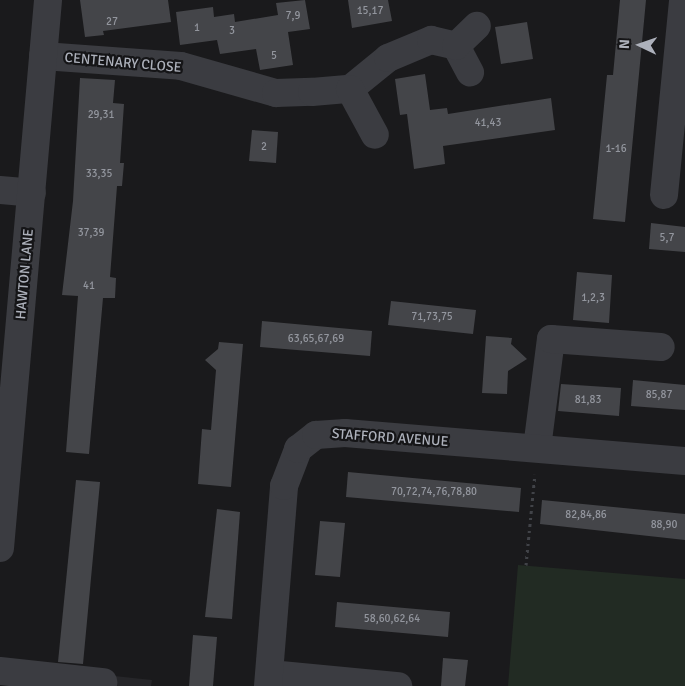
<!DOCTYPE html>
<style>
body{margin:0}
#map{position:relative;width:685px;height:686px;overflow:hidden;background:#1a1a1c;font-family:Signika,sans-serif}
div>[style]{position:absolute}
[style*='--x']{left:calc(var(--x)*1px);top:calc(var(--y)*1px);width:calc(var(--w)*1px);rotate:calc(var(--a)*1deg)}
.built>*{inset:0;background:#262629}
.green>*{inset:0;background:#222b23}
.building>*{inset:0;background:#444549}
.path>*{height:3px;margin-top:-1.5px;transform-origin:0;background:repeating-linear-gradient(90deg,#414348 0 2.5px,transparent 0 6.5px)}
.minor>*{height:28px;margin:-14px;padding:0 14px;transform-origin:14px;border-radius:14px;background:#3b3c41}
span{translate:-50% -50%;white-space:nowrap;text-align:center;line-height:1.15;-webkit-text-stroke:4.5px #151517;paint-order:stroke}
.number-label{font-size:11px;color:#93969e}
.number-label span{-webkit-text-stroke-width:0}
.street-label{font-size:14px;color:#adb1bb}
.north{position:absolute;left:615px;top:20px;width:50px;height:50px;-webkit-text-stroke:4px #151517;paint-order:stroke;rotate:273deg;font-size:14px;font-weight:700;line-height:20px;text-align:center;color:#adb1bb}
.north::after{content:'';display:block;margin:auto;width:18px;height:22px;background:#adb1bb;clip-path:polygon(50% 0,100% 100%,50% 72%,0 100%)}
</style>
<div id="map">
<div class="built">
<i style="clip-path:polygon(105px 675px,152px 680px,151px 686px,103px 686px)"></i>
</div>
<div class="green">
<i style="clip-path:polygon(518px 565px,685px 579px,685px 686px,508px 686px)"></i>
</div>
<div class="building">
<i style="clip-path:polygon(80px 0,168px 0,171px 22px,103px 31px,104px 35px,85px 37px)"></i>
<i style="clip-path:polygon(305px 0,310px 29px,288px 32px,293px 65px,260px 70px,256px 49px,220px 54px,217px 40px,180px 45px,176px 12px,213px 7px,214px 17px,234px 14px,235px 22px,278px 15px,276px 3px)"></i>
<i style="clip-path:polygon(348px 0,388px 0,392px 21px,352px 28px)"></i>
<i style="clip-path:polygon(620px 0,646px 0,625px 222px,593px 219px,607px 75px,613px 75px)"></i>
<i style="clip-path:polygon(527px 22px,533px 59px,501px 64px,495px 27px)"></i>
<i style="clip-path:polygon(425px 74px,430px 110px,447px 108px,448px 114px,551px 98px,555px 130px,443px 146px,445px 164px,414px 169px,407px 114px,400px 115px,395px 79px)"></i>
<i style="clip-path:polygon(80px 78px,115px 80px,113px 103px,124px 104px,120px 163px,124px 163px,122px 186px,117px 186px,110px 277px,116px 278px,115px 298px,103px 298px,89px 454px,66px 452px,78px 296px,62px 295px,73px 201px)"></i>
<i style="clip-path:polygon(252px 130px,278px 132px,276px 163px,249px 161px)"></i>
<i style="clip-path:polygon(651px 223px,685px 227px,685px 252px,649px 249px)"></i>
<i style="clip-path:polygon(577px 272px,612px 275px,609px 323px,573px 320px)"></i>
<i style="clip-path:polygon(391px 301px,476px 310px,473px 334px,388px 325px)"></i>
<i style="clip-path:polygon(262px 321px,372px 331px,370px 356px,260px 347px)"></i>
<i style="clip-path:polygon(486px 336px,512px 338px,511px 344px,527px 359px,508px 371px,507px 394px,482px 393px)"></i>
<i style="clip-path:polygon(219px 342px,243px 344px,231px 487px,198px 484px,202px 429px,211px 430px,216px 370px,205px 360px,218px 349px)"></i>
<i style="clip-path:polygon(633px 380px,685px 385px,685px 410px,631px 406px)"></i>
<i style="clip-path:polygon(561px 384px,621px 388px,619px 416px,558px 411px)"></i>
<i style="clip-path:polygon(348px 472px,521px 488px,519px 512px,346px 497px)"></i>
<i style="clip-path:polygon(76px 480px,100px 482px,83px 664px,58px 662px)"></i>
<i style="clip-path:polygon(542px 500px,685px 514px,685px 540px,540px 524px)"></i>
<i style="clip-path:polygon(217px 509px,240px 512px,232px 619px,205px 617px)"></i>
<i style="clip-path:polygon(320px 521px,345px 523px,340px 577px,315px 575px)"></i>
<i style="clip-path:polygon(337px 602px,450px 612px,448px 637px,335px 627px)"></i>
<i style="clip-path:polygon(193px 635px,217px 637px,213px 686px,189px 686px)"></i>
<i style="clip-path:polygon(443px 658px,468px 660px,465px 686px,441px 686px)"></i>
</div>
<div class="path">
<i style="--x:526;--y:565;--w:91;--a:-84.4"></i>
</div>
<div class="minor">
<i style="--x:456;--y:46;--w:30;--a:62"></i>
<i style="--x:43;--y:56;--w:138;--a:4.1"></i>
<i style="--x:181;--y:66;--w:99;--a:15.9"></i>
<i style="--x:276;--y:93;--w:36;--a:-2"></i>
<i style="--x:312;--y:92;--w:38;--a:-5"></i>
<i style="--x:350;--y:89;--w:49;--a:-39.2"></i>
<i style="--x:388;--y:58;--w:47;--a:-22.7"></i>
<i style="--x:431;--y:40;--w:26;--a:13"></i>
<i style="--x:456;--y:46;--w:29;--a:-44"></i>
<i style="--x:350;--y:89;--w:52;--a:61.5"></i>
<i style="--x:0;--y:190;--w:32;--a:5"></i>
<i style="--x:664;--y:195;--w:196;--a:-84.4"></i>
<i style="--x:537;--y:448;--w:110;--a:-82.7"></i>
<i style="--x:551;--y:339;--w:110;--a:4.2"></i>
<i style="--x:0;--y:548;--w:550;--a:-84.99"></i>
<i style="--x:0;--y:671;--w:104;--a:6.1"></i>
<i style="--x:270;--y:674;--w:129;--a:5.4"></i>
<i style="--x:268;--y:686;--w:201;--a:-85.4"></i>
<i style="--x:284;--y:486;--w:40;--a:-69"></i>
<i style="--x:298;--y:449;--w:23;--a:-38"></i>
<i style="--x:316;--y:435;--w:29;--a:-4"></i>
<i style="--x:345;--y:433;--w:341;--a:4.7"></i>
</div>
<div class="number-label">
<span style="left:370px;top:11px">15,17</span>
<span style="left:293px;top:16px">7,9</span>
<span style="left:112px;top:22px">27</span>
<span style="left:197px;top:28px">1</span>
<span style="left:232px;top:31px">3</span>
<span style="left:274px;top:56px">5</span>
<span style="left:101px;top:115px">29,31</span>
<span style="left:488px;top:123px">41,43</span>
<span style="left:264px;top:147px">2</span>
<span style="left:616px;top:149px">1-16</span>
<span style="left:99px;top:174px">33,35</span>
<span style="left:91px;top:233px">37,39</span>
<span style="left:667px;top:238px">5,7</span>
<span style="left:89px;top:286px">41</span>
<span style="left:593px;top:298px">1,2,3</span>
<span style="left:432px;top:317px">71,73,75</span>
<span style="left:316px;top:339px">63,65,67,69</span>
<span style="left:659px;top:395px">85,87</span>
<span style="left:588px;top:400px">81,83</span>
<span style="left:434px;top:492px">70,72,74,76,78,80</span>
<span style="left:586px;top:515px">82,84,86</span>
<span style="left:664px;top:525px">88,90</span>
<span style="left:392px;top:619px">58,60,62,64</span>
</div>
<div class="street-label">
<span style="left:123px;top:63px;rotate:5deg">CENTENARY CLOSE</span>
<span style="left:25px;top:274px;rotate:-85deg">HAWTON LANE</span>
<span style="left:390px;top:438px;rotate:4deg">STAFFORD AVENUE</span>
</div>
<div class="north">N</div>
</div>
